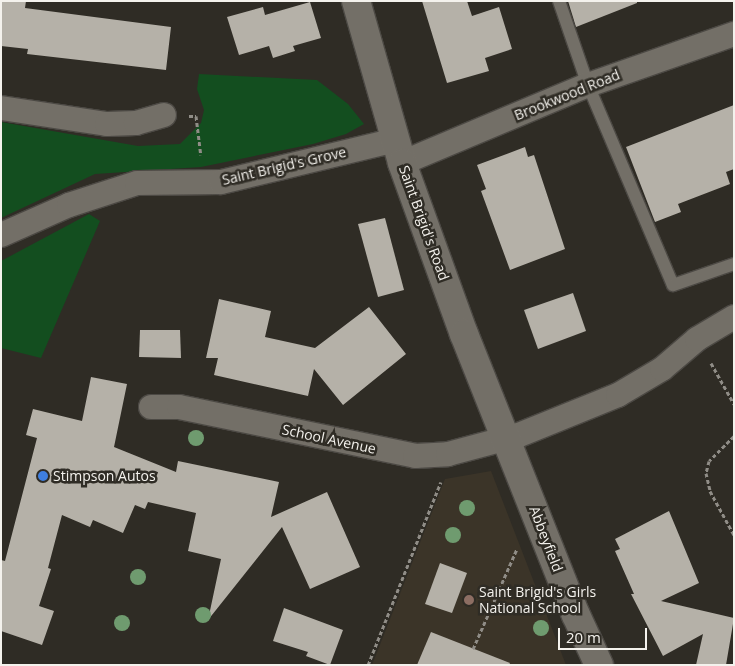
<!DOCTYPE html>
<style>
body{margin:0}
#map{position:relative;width:735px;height:666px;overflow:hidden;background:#2f2c25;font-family:"Open Sans",sans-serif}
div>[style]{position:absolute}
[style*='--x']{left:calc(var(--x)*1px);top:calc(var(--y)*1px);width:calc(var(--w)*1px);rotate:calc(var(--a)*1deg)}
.built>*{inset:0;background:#3b3428}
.green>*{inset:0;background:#134e1f}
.building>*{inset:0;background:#b5b1a8}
.path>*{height:3px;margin-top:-1.5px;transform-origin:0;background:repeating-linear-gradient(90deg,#908d87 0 4px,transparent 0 6.5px)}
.roads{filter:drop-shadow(1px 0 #4c4944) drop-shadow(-1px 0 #4c4944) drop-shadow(0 1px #4c4944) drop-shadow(0 -1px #4c4944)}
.service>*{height:12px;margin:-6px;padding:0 6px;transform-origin:6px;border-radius:6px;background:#736f67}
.minor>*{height:24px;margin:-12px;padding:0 12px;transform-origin:12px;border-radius:12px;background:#736f67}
.tertiary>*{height:28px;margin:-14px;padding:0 14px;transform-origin:14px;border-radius:14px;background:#736f67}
.trees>*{width:16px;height:16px;margin:-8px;border-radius:50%;background:#6f9b6f}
.dots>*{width:14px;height:14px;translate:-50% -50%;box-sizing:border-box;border:2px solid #2f2c25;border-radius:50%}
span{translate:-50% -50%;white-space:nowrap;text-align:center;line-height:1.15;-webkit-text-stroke:5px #2f2c25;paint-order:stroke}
.street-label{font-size:14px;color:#f4f2ed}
.poi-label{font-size:14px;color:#f4f2ed}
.left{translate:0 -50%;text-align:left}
.frame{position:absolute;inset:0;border:2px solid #f4f2ed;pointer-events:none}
.scale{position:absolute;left:558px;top:628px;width:89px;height:22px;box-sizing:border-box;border:2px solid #f4f2ed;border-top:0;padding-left:6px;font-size:15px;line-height:18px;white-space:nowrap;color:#f4f2ed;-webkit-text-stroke:4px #2f2c25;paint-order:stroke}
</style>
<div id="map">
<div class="built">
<i style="clip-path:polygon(491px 471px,566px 665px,372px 665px,445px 479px)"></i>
</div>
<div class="green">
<i style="clip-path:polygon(199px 74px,317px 80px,348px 104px,364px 124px,346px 134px,313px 144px,201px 167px,95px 174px,1px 218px,1px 122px,138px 146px,180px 144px,201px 123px,204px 110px,197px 89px)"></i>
<i style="clip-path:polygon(89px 214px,100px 221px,41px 358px,1px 348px,1px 261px)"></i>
</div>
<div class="building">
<i style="clip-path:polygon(1px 1px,26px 1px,25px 8px,171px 27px,166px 70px,27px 54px,28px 49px,1px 46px)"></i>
<i style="clip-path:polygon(422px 1px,467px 1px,472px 16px,499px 7px,512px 49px,485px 58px,489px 71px,447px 83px)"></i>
<i style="clip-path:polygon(568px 1px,637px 1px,637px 3px,576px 27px)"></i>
<i style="clip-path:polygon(310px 2px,321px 38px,293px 46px,295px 51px,273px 58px,269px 46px,239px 55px,227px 17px,263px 7px,265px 15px)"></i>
<i style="clip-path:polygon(734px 105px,734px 169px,726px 172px,730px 184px,678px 204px,681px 212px,655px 222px,626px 147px)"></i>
<i style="clip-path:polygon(525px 147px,528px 157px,534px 155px,565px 249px,510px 270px,481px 191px,486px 189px,477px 165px)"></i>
<i style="clip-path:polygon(385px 218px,404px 290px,378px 297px,358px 224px)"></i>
<i style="clip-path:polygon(573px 293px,586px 331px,538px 349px,524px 310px)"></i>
<i style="clip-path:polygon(219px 299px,271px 311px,265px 337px,315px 348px,369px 307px,406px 354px,343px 405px,314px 369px,308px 396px,214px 375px,218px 358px,206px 358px)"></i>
<i style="clip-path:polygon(140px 330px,180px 330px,181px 358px,139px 357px)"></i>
<i style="clip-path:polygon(91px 377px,127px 384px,114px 447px,176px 472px,178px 461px,279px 482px,271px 517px,327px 492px,360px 567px,310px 589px,282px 527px,208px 620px,221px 559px,188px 551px,196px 513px,148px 502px,145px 509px,135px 505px,123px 533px,93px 520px,90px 527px,62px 515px,48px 568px,51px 569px,39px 606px,54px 611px,42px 645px,1px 631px,1px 560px,5px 561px,37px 438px,26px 435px,33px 409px,82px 421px)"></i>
<i style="clip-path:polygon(669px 511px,699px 583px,661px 601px,734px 618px,726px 665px,696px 665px,703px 634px,663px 656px,631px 594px,634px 594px,615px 551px,620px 549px,615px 539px)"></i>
<i style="clip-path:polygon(440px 563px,467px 573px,452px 613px,425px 604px)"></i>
<i style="clip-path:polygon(284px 608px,343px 630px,330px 665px,306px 656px,308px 652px,273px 641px)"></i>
<i style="clip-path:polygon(431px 632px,510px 663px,509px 665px,417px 665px)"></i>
</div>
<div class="path">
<i style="--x:189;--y:116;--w:7;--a:0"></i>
<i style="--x:196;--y:116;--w:39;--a:83"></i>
<i style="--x:711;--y:363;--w:47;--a:60.7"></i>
<i style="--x:734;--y:436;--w:35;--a:135"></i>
<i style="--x:709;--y:461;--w:12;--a:104"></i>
<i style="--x:706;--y:473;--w:18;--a:77"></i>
<i style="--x:710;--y:491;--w:50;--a:61.4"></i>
<i style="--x:473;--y:649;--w:109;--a:-66.3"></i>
<i style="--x:368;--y:665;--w:197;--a:-68.3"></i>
</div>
<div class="roads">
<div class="service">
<i style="--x:559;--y:1;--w:89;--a:71"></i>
<i style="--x:588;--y:85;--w:217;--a:67"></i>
<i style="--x:673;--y:285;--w:65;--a:-19"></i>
</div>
<div class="minor">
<i style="--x:1;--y:108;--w:107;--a:8.6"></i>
<i style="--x:107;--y:124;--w:29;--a:-2"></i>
<i style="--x:136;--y:123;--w:29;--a:-16"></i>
<i style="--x:402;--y:163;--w:202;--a:-22.8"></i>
<i style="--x:588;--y:85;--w:155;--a:-19.3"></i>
<i style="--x:1;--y:235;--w:74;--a:-23.8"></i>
<i style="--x:69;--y:205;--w:71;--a:-17.9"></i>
<i style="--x:137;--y:183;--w:84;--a:-0.7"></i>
<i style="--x:221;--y:182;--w:180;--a:-13.5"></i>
<i style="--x:151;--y:407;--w:28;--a:0"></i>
<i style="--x:179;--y:407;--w:241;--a:11.7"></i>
<i style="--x:415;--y:456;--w:33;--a:-3"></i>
<i style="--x:448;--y:454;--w:73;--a:-15"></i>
<i style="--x:519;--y:435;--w:107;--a:-22"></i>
<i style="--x:618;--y:395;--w:51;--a:-30.6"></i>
<i style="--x:662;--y:369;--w:46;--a:-40.6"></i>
<i style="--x:697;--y:339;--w:43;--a:-30.7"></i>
</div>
<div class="tertiary">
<i style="--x:356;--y:1;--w:168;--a:74.1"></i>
<i style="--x:402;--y:163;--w:182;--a:70.1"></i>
<i style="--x:464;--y:334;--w:302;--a:68.3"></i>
<i style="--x:576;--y:615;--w:55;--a:65.3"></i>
</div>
</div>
<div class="trees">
<i style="left:196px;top:438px"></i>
<i style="left:467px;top:508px"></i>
<i style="left:453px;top:535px"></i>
<i style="left:138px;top:577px"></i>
<i style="left:203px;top:615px"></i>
<i style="left:122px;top:623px"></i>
<i style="left:541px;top:628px"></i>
</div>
<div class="dots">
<i style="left:43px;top:476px;background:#3f7fe0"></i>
<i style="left:469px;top:600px;background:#8d6e63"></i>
</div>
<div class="street-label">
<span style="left:567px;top:95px;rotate:-22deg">Brookwood Road</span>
<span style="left:284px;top:166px;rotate:-13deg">Saint Brigid's Grove</span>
<span style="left:424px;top:223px;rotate:70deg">Saint Brigid's Road</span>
<span style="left:329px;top:439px;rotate:12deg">School Avenue</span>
<span style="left:546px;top:539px;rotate:69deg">Abbeyfield</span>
</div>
<div class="poi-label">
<span class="left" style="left:53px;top:476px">Stimpson Autos</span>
<span class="left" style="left:479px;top:600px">Saint Brigid's Girls<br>National School</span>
</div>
<div class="frame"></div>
<div class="scale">20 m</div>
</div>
